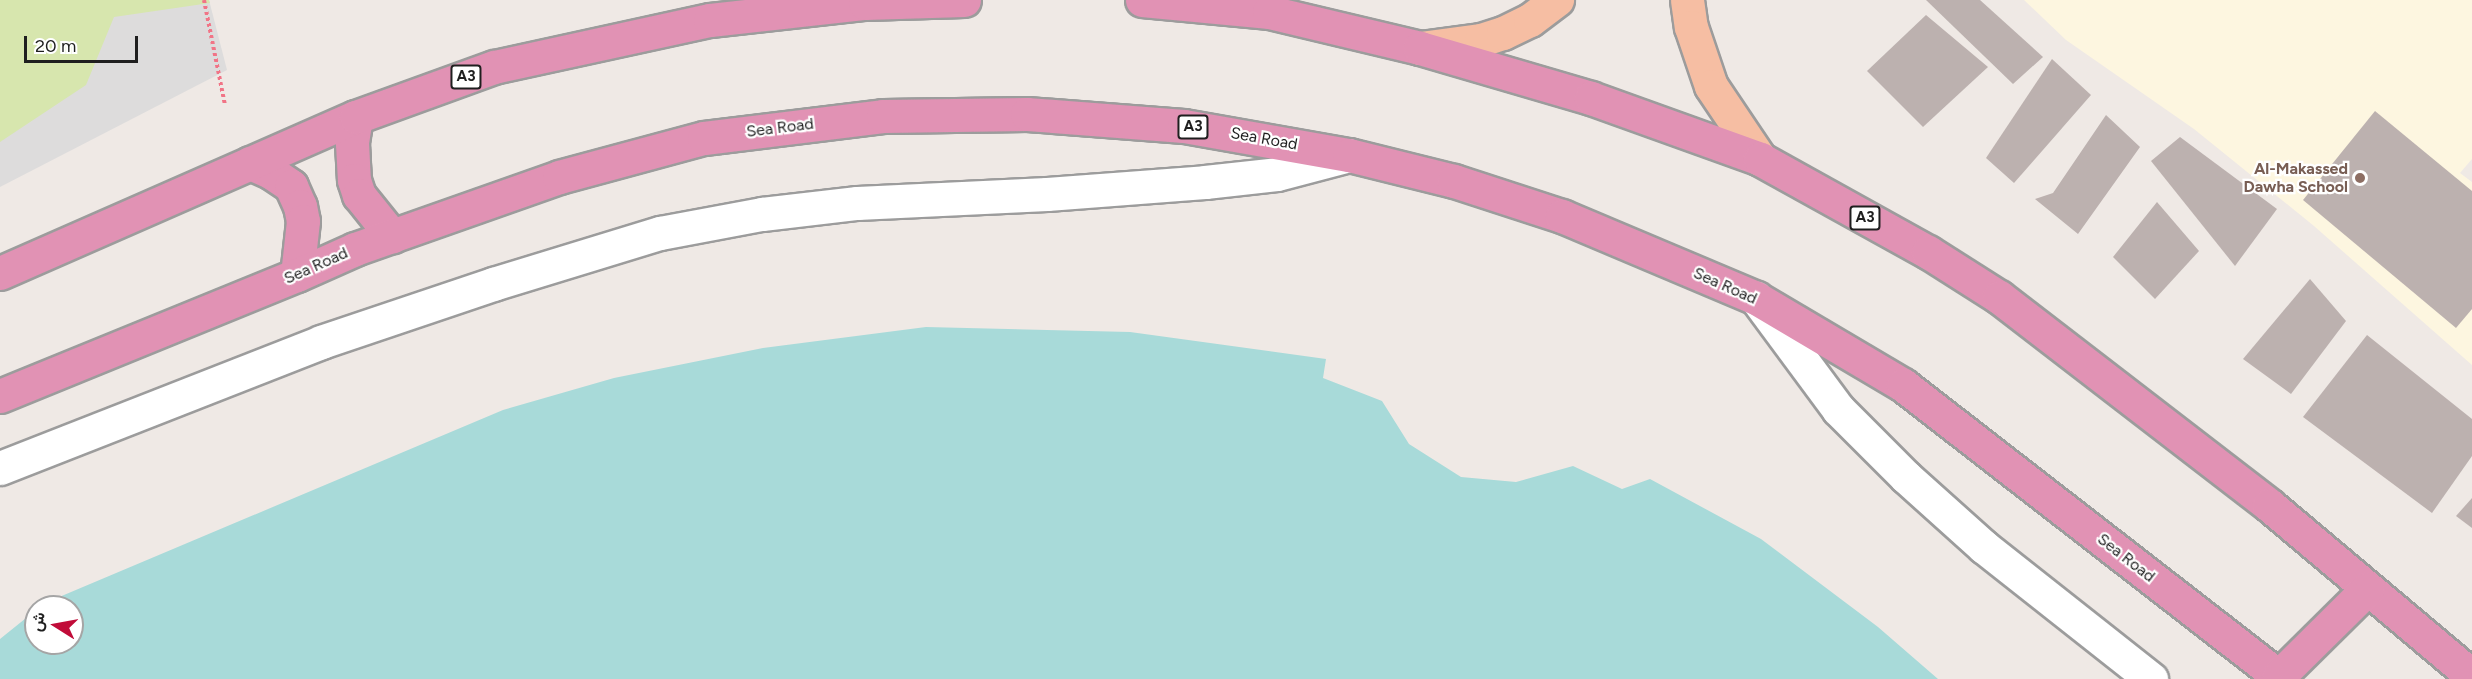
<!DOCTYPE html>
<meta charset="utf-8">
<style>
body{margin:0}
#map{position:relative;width:2472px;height:679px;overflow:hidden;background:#efe9e5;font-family:Figtree,Vazirmatn,sans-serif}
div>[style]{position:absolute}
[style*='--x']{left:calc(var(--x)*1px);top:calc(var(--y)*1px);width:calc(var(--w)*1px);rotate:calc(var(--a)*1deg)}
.residential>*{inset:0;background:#dddcdc}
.education>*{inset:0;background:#fdf6e0}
.grass>*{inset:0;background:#d7e6ae}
.water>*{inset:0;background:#a8dad9}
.building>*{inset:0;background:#bcb1af}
.path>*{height:4px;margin-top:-2px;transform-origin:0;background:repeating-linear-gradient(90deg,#f17486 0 3px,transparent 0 6px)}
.roads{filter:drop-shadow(2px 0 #9c9c9c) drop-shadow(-2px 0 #9c9c9c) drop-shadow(0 2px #9c9c9c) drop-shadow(0 -2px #9c9c9c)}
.street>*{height:33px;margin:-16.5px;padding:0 16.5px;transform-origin:16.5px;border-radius:16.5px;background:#fff}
.primary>*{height:33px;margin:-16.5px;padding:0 16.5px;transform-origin:16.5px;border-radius:16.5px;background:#f6bea3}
.highway>*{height:33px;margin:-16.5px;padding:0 16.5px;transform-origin:16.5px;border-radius:16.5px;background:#e192b4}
.dots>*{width:16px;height:16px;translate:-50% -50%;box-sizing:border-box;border:3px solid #fff;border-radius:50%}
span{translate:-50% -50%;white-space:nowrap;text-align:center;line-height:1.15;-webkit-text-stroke:4.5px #fff;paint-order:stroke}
.shield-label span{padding:2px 4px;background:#fff;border:2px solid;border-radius:4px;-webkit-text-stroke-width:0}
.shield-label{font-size:15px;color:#1f1f1f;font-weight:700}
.street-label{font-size:16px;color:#1f1f1f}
.education-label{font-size:16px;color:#785e54;font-weight:700}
.right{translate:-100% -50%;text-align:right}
.north{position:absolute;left:24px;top:595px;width:60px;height:60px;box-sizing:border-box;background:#fff;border:2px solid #a5a5a5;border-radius:50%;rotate:281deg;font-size:16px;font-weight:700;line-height:24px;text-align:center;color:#1f1f1f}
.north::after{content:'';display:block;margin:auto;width:21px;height:27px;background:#c10c39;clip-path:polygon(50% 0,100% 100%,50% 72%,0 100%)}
.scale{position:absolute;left:24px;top:36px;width:114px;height:27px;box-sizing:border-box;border:3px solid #1f1f1f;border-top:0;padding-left:8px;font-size:18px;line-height:21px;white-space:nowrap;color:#1f1f1f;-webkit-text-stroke:4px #fff;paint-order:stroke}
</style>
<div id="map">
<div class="residential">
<i style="clip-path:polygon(0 0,209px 0,227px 70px,0 187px)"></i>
</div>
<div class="education">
<i style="clip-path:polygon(2024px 0,2472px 0,2472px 159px,2460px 173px,2472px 182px,2472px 365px,2314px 226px,2194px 129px,2066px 40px)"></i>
</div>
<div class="grass">
<i style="clip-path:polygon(0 0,209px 0,210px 3px,114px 17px,86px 85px,0 142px)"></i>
</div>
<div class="water">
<i style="clip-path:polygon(926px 327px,1130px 332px,1326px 359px,1323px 378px,1382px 401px,1409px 444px,1461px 477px,1516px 482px,1573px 466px,1622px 489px,1650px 479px,1761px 539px,1878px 627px,1938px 679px,0 679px,0 639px,36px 610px,36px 643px,72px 643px,72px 607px,40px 607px,45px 603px,503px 410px,614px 378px,763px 348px)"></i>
</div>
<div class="building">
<i style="clip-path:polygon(1926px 0,1980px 0,2043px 57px,2013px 84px)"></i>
<i style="clip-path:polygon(1926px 15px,1988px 67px,1923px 127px,1867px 71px)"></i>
<i style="clip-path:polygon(2052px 59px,2091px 95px,2014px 183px,1986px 158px)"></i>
<i style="clip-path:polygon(2375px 111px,2472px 191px,2472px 309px,2456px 328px,2303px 200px)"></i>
<i style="clip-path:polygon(2106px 115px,2140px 147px,2078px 234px,2035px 199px,2053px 193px)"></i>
<i style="clip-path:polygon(2180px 137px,2277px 209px,2235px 266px,2151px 161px)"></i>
<i style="clip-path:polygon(2157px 202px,2199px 251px,2155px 299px,2113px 257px)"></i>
<i style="clip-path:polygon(2310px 279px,2346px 321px,2291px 394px,2243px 359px)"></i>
<i style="clip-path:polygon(2367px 335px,2472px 419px,2472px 456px,2432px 513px,2303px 417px)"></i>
<i style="clip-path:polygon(2472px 498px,2472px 528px,2456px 516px)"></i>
</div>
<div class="path">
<i style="--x:204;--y:0;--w:107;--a:78.7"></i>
</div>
<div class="roads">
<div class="street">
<i style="--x:1756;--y:298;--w:138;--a:53.5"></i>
<i style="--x:1838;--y:409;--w:96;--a:45"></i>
<i style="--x:1906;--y:477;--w:105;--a:41.9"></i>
<i style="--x:1984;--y:547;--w:213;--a:38.3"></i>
<i style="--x:0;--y:468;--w:345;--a:-21.4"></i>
<i style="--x:321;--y:342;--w:182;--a:-18.6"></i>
<i style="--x:493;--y:284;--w:175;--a:-17"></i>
<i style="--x:660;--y:233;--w:104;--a:-10.6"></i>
<i style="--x:762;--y:214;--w:96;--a:-6.6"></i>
<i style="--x:857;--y:203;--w:190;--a:-2.7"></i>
<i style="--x:1047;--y:194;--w:158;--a:-4.3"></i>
<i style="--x:1205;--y:182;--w:72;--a:-6.3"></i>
<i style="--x:1277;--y:174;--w:74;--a:-14.8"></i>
</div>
<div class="primary">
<i style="--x:1687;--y:0;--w:27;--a:82"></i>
<i style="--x:1691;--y:27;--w:62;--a:71.3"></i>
<i style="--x:1711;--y:86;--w:88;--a:56.1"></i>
<i style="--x:1420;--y:48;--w:62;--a:-7.5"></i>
<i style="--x:1481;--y:40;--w:23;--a:-18"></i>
<i style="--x:1503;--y:33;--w:30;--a:-26"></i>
<i style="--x:1530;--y:20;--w:34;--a:-37"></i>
</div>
<div class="highway">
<i style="--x:1142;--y:0;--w:128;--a:5.4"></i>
<i style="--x:1269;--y:12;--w:155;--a:13.4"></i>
<i style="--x:1420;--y:48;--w:178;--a:16.3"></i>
<i style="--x:1591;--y:98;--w:180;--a:19.8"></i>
<i style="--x:1760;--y:159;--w:192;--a:29"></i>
<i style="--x:1928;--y:252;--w:84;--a:32.4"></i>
<i style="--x:1999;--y:297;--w:341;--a:37.6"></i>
<i style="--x:2269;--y:505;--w:265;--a:40.1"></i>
<i style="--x:356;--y:117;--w:26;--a:99"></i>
<i style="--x:352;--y:143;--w:37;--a:87"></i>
<i style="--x:354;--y:180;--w:16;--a:72"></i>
<i style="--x:359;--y:195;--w:53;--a:51.2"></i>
<i style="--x:250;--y:163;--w:24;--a:24"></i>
<i style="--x:272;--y:173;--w:23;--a:34"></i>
<i style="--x:291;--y:186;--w:22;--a:66"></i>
<i style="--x:300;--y:206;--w:15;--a:79"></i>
<i style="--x:303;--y:221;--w:54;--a:96.3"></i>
<i style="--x:0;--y:273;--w:389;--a:-23.7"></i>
<i style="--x:356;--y:117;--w:147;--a:-19.9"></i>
<i style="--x:494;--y:67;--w:221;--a:-12.3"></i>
<i style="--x:710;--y:20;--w:156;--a:-6.3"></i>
<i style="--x:865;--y:3;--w:99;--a:-1.7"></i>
<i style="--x:0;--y:396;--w:321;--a:-22.2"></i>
<i style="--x:297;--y:275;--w:64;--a:-24.1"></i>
<i style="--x:355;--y:249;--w:216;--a:-19.4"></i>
<i style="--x:559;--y:177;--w:150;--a:-15.1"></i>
<i style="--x:704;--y:138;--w:180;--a:-7"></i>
<i style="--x:883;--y:116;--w:144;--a:-0.8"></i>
<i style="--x:1027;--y:114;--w:157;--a:4.4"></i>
<i style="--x:1184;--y:126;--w:168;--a:10"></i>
<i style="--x:1349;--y:155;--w:108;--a:13.9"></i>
<i style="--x:1454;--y:181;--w:114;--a:18"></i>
<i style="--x:1562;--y:216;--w:211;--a:22.9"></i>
<i style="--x:1756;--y:298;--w:171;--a:30.6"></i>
<i style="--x:1903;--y:385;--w:480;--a:37.8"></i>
<i style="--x:2279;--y:676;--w:124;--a:-44.7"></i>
</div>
</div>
<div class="dots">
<i style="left:2360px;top:178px;background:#8d6e63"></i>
</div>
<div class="shield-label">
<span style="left:466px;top:77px">A3</span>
<span style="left:1193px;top:127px">A3</span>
<span style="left:1865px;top:218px">A3</span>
</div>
<div class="street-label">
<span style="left:780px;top:128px;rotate:-7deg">Sea Road</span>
<span style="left:1264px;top:139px;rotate:10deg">Sea Road</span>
<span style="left:316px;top:266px;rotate:-24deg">Sea Road</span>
<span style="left:1725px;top:286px;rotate:24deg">Sea Road</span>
<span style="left:2126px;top:558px;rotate:38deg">Sea Road</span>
</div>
<div class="education-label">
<span class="right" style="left:2348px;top:178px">Al-Makassed<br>Dawha School</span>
</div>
<div class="north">ش</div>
<div class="scale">20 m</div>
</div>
